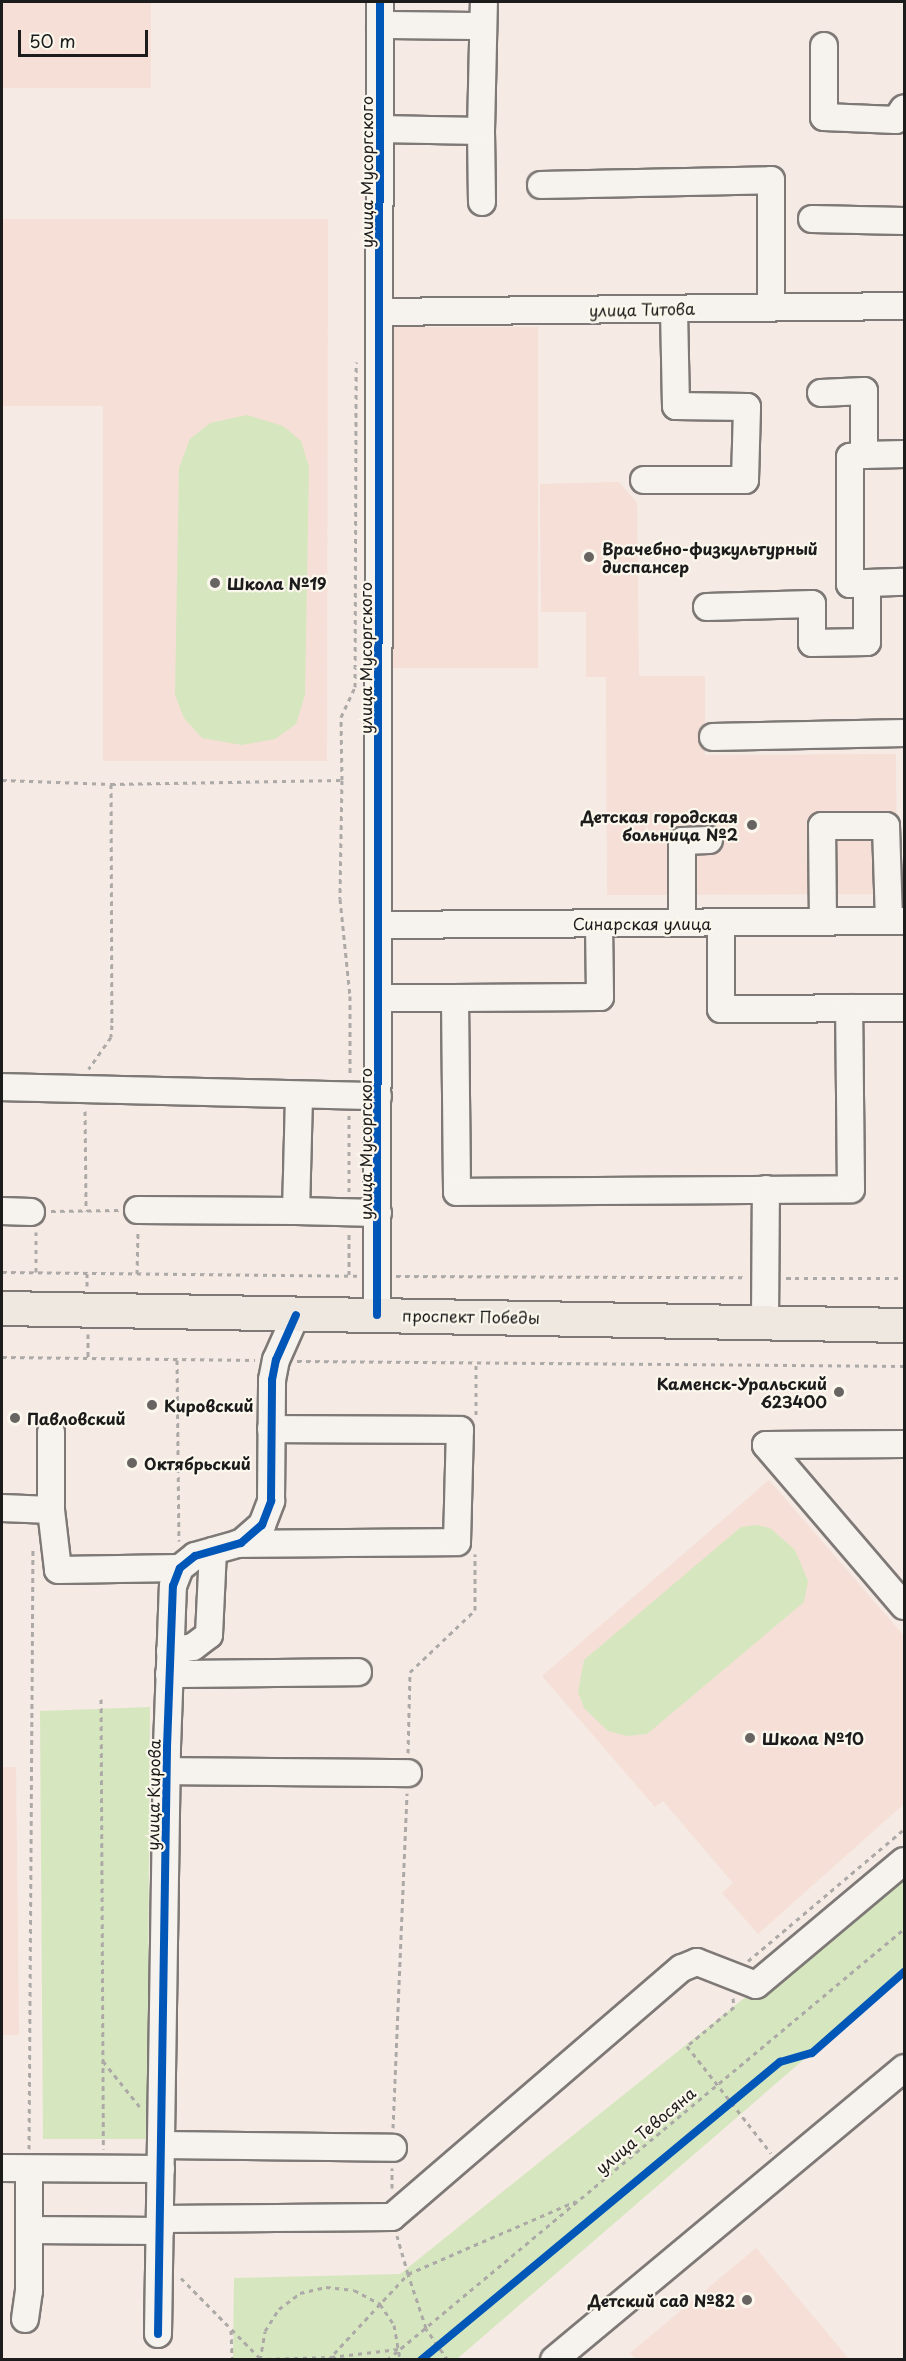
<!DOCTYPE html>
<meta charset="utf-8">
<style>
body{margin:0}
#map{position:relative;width:906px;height:2361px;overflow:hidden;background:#f5eae4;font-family:"Playpen Sans",sans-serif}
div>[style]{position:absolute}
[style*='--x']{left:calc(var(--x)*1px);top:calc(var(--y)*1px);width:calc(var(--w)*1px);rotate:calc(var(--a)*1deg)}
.built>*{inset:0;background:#f5dfd6}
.green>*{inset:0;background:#d6e7bf}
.path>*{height:3px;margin-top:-1.5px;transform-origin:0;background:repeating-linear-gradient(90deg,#aca9a7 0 4.5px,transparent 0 9px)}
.roads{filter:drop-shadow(2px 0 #7e7976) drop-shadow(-2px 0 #7e7976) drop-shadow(0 2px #7e7976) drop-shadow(0 -2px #7e7976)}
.minor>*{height:26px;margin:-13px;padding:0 13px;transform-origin:13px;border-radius:13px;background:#f6f3ef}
.major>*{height:33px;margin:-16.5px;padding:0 16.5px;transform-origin:16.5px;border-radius:16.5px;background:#eee8e0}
.cycleway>*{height:8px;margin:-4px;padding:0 4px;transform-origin:4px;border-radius:4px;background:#0057b8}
.dots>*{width:16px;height:16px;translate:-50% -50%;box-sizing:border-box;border:3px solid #fbf7ec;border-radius:50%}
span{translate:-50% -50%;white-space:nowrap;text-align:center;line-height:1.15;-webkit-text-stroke:4.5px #fbf7ec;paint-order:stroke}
.street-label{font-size:16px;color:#1c1c1c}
.poi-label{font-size:16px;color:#1c1c1c;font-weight:700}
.left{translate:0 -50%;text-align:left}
.right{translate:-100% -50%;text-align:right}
.frame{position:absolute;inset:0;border:3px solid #1c1c1c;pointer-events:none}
.scale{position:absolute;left:18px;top:30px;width:130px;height:27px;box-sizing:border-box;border:3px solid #1c1c1c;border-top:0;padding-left:8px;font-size:18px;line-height:21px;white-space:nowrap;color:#1c1c1c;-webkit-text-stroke:4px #fbf7ec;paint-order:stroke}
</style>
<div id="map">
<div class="built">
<i style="clip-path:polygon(2px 2px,151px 2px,151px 88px,2px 88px)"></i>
<i style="clip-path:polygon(2px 219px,328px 219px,327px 761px,103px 761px,103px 406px,2px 406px)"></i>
<i style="clip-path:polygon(392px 327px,538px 327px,538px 668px,392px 668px)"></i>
<i style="clip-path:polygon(619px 482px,637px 503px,639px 676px,705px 676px,705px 755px,896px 754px,897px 894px,607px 895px,606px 677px,586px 677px,586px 612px,541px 612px,540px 484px)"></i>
<i style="clip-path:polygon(769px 1480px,904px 1636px,904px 1804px,758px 1934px,722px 1893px,733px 1883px,663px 1801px,655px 1807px,542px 1676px)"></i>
<i style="clip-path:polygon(2px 1767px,16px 1767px,19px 2035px,2px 2035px)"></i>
<i style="clip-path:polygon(756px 2248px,849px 2359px,636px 2359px,630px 2353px)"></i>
</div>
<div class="green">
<i style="clip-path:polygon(247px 415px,283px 426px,301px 441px,309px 467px,305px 695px,296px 724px,275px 739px,242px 745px,202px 738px,184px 718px,175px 695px,179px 468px,190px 439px,210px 423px)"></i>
<i style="clip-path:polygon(756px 1525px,770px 1528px,795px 1550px,808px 1581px,804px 1602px,647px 1734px,627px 1736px,608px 1731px,584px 1708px,578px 1692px,584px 1660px,741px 1527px)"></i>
<i style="clip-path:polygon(150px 1707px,147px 2139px,43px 2139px,40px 1711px)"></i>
<i style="clip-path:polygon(904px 1870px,904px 1973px,457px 2359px,233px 2360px,234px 2278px,400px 2274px)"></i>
</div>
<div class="path">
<i style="--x:2;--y:780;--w:109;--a:2.1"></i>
<i style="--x:111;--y:784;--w:241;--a:89.8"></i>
<i style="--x:112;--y:1025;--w:12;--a:95"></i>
<i style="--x:111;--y:1037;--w:39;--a:125"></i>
<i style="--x:342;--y:780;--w:63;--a:-90.9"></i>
<i style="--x:341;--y:717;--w:33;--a:-65"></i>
<i style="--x:355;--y:687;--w:325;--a:-89.8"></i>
<i style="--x:111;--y:784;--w:231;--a:-1"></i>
<i style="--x:342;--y:780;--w:119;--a:91"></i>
<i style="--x:340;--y:899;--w:98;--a:84.1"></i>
<i style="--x:350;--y:996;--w:79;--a:90"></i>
<i style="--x:85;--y:1111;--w:100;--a:89.4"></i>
<i style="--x:349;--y:1192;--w:77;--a:-90"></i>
<i style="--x:51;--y:1211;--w:68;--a:-0.8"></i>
<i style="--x:2;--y:1272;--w:355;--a:0.6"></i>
<i style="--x:36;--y:1272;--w:40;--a:-90"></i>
<i style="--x:87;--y:1273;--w:13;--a:90"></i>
<i style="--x:137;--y:1274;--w:44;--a:-88.7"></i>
<i style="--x:349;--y:1275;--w:43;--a:-90"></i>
<i style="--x:396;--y:1276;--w:348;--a:0.2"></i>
<i style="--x:786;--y:1278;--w:118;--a:0"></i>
<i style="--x:88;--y:1334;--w:26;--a:90"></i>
<i style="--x:2;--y:1357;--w:253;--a:0.7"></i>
<i style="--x:177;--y:1360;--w:181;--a:89.4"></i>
<i style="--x:297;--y:1361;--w:607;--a:0.47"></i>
<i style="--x:476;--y:1415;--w:52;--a:-90"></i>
<i style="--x:101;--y:1699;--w:450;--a:89.7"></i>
<i style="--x:408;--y:1753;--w:81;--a:-88.6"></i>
<i style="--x:410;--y:1672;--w:90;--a:-43.6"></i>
<i style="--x:475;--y:1610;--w:56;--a:-90"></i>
<i style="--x:748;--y:1961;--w:204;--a:-40.2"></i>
<i style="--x:733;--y:1998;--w:9;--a:84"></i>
<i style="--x:734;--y:2007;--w:61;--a:140.3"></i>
<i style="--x:687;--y:2046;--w:136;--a:51.9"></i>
<i style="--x:103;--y:2061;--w:59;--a:51.2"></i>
<i style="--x:393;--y:2128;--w:335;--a:-87.6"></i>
<i style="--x:29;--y:2149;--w:599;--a:-89.62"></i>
<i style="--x:392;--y:2188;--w:20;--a:-90"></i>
<i style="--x:181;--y:2278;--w:112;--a:45.4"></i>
<i style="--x:231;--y:2330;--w:29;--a:88"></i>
<i style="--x:231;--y:2360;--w:100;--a:-1.7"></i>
<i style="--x:331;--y:2357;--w:68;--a:-6.7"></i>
<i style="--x:260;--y:2360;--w:29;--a:-80"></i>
<i style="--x:265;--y:2331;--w:26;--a:-58"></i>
<i style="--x:279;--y:2309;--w:26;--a:-37"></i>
<i style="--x:300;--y:2293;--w:27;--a:-13"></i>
<i style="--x:326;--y:2287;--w:28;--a:6"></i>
<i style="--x:354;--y:2290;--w:30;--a:28"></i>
<i style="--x:380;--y:2304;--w:25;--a:56"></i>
<i style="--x:394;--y:2325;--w:36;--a:80"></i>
<i style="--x:328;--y:2360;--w:117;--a:-47.1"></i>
<i style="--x:408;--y:2274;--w:40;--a:-106"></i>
<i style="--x:387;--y:2360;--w:673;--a:-39.82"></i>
<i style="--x:448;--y:2360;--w:39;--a:-125"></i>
<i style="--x:426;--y:2328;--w:57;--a:-108.4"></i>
<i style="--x:408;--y:2274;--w:183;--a:-23.5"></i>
</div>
<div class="roads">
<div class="minor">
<i style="--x:380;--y:25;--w:103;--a:0.6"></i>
<i style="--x:824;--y:46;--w:71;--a:90"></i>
<i style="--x:824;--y:117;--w:72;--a:2.4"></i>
<i style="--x:896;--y:120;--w:14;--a:-56"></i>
<i style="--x:379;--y:129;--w:102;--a:1.1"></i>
<i style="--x:481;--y:131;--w:71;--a:89.2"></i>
<i style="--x:481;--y:131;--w:129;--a:-88.7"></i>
<i style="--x:541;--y:185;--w:230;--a:-1.2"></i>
<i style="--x:771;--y:180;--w:128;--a:90"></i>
<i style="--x:812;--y:219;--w:92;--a:1.2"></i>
<i style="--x:379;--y:312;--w:525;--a:-0.65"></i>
<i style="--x:821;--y:393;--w:43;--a:-2.7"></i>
<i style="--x:864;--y:391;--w:64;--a:90"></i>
<i style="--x:864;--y:455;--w:40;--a:-1.4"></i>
<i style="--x:864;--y:455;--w:14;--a:172"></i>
<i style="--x:850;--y:457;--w:127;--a:90"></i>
<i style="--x:850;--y:584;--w:17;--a:-3"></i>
<i style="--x:644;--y:480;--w:101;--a:0"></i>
<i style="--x:745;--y:480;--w:73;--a:-88.4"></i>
<i style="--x:747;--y:407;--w:71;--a:-179.2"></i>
<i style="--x:676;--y:406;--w:97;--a:-91.2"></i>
<i style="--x:707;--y:607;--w:105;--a:-1.6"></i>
<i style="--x:812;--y:604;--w:39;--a:90"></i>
<i style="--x:812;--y:643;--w:55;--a:-1"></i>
<i style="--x:867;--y:642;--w:59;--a:-90"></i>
<i style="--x:867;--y:583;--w:37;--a:-2"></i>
<i style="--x:713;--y:737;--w:191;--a:-1.2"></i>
<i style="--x:823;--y:921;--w:95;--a:-90.6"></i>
<i style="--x:822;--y:826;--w:64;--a:0"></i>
<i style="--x:886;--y:826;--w:95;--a:88.2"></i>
<i style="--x:682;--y:922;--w:81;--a:-90"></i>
<i style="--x:682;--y:841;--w:27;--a:-2"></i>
<i style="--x:721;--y:922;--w:87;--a:90"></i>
<i style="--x:721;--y:1009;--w:183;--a:-0.3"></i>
<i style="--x:599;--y:923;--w:74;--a:89.2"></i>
<i style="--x:600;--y:997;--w:145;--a:179.6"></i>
<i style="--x:455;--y:998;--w:194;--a:89.4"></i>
<i style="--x:457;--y:1192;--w:394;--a:-0.4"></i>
<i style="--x:851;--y:1189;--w:181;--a:-90.6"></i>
<i style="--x:379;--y:925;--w:525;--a:-0.44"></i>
<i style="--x:378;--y:998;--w:77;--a:0"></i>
<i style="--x:2;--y:1087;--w:376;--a:1.4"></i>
<i style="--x:299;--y:1097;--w:114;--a:91.5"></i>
<i style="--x:296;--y:1211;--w:82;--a:1.4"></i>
<i style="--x:138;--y:1210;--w:158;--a:0.4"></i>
<i style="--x:2;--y:1211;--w:29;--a:2"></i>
<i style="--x:377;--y:1315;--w:1313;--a:-89.87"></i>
<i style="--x:765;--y:1322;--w:133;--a:-89.6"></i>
<i style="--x:904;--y:1444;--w:138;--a:179.6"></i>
<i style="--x:766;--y:1445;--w:212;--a:49.4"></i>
<i style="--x:2;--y:1508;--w:49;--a:2.3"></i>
<i style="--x:51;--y:1510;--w:60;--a:83.3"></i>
<i style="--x:58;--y:1570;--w:122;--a:-0.9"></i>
<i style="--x:51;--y:1510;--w:78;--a:-90"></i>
<i style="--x:237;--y:1544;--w:220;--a:-0.5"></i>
<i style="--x:457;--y:1542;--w:112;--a:-88.5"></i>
<i style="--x:460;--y:1430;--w:189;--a:-179.7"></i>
<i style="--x:170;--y:1651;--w:23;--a:-10"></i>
<i style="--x:193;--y:1647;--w:20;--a:-37"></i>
<i style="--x:209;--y:1635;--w:84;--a:-87.3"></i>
<i style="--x:169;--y:1674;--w:189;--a:-0.6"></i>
<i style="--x:166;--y:1771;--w:242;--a:0.5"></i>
<i style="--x:162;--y:2145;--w:231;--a:0.7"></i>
<i style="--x:2;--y:2168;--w:159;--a:0.4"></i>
<i style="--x:161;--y:2219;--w:231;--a:-0.5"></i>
<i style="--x:392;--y:2217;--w:382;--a:-40.7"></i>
<i style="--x:682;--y:1968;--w:16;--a:-22"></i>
<i style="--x:697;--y:1962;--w:63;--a:21.3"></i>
<i style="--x:756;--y:1985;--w:193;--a:-40"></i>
<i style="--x:29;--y:2230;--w:131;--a:0.4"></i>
<i style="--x:25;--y:2319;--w:28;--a:-82"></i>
<i style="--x:29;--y:2291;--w:122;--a:-90"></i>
<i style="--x:158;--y:2334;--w:587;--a:-89.12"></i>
<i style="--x:167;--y:1747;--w:161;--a:-87.9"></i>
<i style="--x:173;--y:1586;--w:19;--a:-69"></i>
<i style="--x:180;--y:1568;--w:19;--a:-39"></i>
<i style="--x:195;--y:1556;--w:48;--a:-15.8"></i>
<i style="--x:241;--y:1543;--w:28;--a:-41"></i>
<i style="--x:262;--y:1525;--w:26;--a:-69"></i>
<i style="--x:271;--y:1501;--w:121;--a:-89.5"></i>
<i style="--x:272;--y:1380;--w:20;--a:-79"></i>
<i style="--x:276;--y:1360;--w:49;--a:-66"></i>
<i style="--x:554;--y:2360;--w:456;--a:-39.8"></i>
</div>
<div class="major">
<i style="--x:2;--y:1308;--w:902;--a:1.08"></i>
</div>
</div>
<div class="cycleway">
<i style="--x:377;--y:1315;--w:1313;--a:-89.87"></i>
<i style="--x:158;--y:2334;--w:587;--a:-89.12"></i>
<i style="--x:167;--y:1747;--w:161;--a:-87.9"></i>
<i style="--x:173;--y:1586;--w:19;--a:-69"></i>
<i style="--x:180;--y:1568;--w:19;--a:-39"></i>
<i style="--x:195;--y:1556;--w:48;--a:-15.8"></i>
<i style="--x:241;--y:1543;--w:28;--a:-41"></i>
<i style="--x:262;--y:1525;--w:26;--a:-69"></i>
<i style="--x:271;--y:1501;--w:121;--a:-89.5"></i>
<i style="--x:272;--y:1380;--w:20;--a:-79"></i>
<i style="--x:276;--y:1360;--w:49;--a:-66"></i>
<i style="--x:421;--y:2360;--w:467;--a:-39.7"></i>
<i style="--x:780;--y:2062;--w:33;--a:-16"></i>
<i style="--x:812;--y:2053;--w:123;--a:-41.4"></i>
</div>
<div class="dots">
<i style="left:589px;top:557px;background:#686462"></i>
<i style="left:215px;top:583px;background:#686462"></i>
<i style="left:752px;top:825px;background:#686462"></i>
<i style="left:839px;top:1392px;background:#686462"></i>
<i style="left:152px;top:1405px;background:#686462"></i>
<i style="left:15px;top:1418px;background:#686462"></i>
<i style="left:132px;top:1463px;background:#686462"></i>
<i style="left:750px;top:1738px;background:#686462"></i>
<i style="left:747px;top:2300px;background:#686462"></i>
</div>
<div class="street-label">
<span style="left:366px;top:172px;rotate:-90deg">улица Мусоргского</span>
<span style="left:642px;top:309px;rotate:-1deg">улица Титова</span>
<span style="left:365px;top:658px;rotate:-90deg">улица Мусоргского</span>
<span style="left:642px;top:923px">Синарская улица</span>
<span style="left:365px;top:1144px;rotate:-90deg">улица Мусоргского</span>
<span style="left:471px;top:1316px;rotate:1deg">проспект Победы</span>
<span style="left:153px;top:1795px;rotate:-89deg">улица Кирова</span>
<span style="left:645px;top:2130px;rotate:-40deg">улица Тевосяна</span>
</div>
<div class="poi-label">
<span class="left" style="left:602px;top:557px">Врачебно-физкультурный<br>диспансер</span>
<span class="left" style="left:227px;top:583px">Школа №19</span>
<span class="right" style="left:738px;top:825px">Детская городская<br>больница №2</span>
<span class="right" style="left:827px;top:1392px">Каменск-Уральский<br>623400</span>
<span class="left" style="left:164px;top:1405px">Кировский</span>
<span class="left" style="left:27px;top:1418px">Павловский</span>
<span class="left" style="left:144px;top:1463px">Октябрьский</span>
<span class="left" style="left:762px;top:1738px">Школа №10</span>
<span class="right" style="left:735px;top:2300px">Детский сад №82</span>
</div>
<div class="frame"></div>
<div class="scale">50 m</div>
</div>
